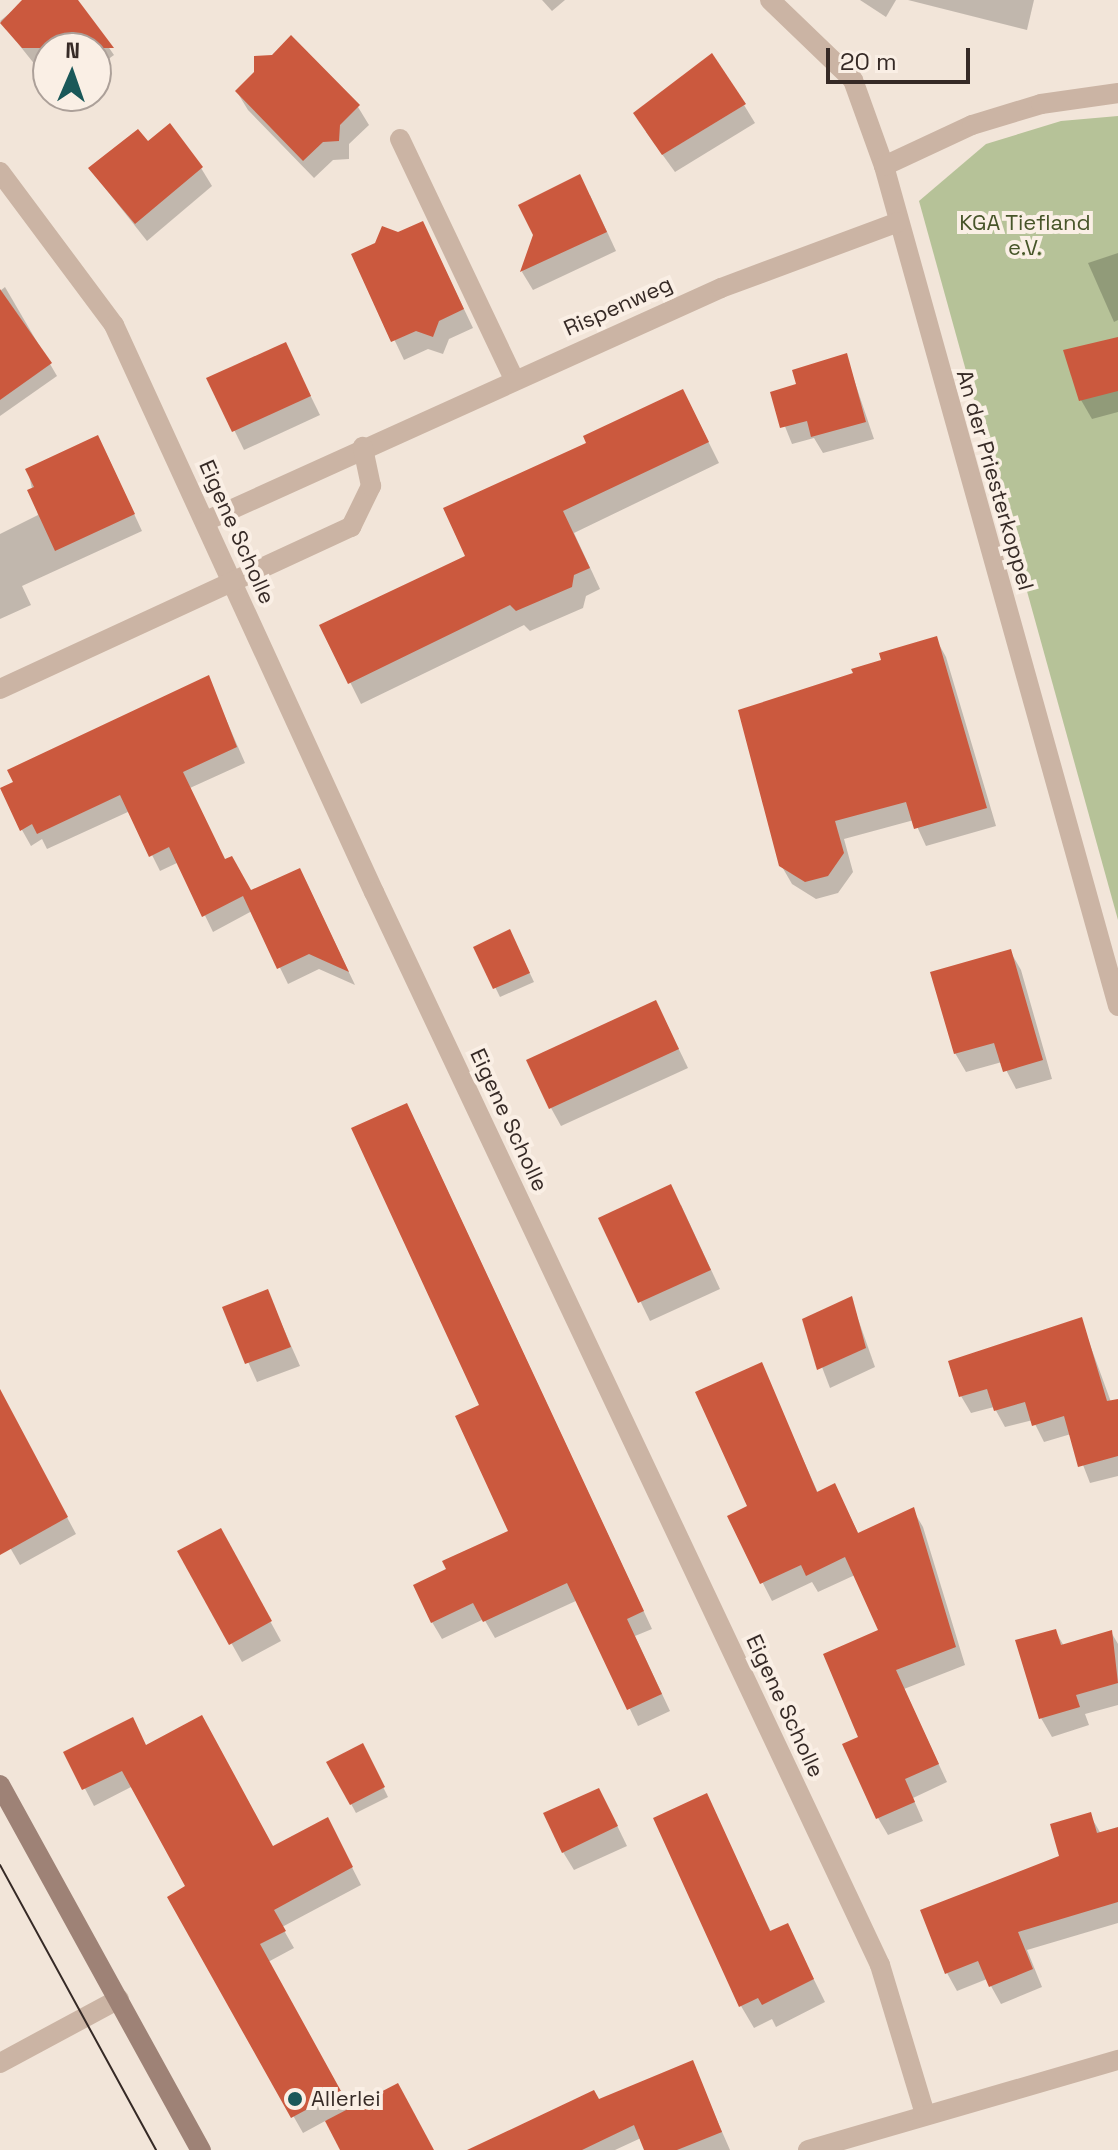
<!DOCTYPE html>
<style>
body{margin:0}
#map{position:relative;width:1118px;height:2150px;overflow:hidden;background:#f2e5d9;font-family:"Space Grotesk",sans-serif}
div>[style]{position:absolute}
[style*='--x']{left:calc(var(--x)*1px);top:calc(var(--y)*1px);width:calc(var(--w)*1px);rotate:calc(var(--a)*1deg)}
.green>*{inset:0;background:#b6c298}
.shadow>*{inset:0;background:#0003}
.building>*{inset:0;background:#cb593e}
.lane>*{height:20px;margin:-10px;padding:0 10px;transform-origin:10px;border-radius:10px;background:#cbb4a4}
.street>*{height:20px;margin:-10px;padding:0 10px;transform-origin:10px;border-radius:10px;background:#cbb4a4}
.secondary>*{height:20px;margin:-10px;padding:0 10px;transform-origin:10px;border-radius:10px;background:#9e8276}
.tram>*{height:2px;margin:-1px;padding:0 1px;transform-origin:1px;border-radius:1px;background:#362a26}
.dots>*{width:22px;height:22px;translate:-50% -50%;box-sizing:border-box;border:4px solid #faefe5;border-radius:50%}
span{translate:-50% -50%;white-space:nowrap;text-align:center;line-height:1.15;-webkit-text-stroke:8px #faefe5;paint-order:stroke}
.park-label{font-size:22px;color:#475529}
.street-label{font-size:22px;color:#362a26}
.poi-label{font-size:22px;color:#362a26}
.left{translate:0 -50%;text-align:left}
.north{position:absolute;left:32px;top:32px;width:80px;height:80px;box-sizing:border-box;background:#faefe5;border:2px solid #aca099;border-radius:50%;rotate:2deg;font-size:22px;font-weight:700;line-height:32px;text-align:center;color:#362a26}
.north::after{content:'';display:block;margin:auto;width:28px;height:36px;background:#1a5859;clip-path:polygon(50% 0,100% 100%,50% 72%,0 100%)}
.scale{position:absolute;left:826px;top:48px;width:144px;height:36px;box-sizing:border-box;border:4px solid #362a26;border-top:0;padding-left:10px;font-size:24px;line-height:28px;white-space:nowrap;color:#362a26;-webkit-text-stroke:6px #faefe5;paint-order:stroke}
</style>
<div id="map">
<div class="green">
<i style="clip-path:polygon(1118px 116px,1118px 920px,919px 201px,986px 144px,1061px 121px)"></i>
</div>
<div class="shadow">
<i style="clip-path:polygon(26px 0,76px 0,114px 55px,96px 68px,96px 48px,48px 48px,48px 81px,0 21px)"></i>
<i style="clip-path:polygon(542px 0,565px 0,552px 11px)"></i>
<i style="clip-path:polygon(860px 0,896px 0,886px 17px)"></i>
<i style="clip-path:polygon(908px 0,1034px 0,1027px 30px)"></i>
<i style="clip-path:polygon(237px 92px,358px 107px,369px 125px,349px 144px,349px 159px,333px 160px,314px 178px,248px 110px)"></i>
<i style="clip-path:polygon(744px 105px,755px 123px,675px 172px,646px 132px)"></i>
<i style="clip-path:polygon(147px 144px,201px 168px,212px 186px,147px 241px,90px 169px)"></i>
<i style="clip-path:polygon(590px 195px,616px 251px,533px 290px,522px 272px,535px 235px)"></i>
<i style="clip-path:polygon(432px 242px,473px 328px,449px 339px,443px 354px,428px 349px,404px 360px,354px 255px)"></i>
<i style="clip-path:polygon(1118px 253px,1118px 320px,1114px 322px,1088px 263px)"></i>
<i style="clip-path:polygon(5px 287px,57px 376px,0 416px,0 291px)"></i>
<i style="clip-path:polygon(1118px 339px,1118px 412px,1092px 419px,1081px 400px)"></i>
<i style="clip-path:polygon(285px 344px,320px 415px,244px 450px,209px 379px)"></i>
<i style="clip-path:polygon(846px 356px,874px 439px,823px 453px,814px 438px,792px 444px,772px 394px,798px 386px)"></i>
<i style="clip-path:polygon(694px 413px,719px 463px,574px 533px,600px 589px,586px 596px,583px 608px,530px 631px,524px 625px,361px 704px,322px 626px,468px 557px)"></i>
<i style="clip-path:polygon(106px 453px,142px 531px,22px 586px,31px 605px,0 619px,0 534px,38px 515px,28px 471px)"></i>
<i style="clip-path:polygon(936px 639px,946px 657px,996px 826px,926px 846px,914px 820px,844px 839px,853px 872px,838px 893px,816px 899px,792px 884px,781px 865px,855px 674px)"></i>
<i style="clip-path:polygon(208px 678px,245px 763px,190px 788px,225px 861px,251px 893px,308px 886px,355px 985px,319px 969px,288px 984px,252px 911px,213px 932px,179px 862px,160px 871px,130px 811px,47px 849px,42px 839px,31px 846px,22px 830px,3px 789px)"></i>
<i style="clip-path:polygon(514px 940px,534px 982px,500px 997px,476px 948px)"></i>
<i style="clip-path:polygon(1010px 951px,1021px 970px,1052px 1079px,1016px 1089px,1002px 1062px,966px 1072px,955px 1053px)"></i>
<i style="clip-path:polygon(656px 1002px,688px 1068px,561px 1126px,551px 1108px)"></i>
<i style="clip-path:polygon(416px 1123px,652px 1629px,635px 1636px,670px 1711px,638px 1726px,578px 1600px,495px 1638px,484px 1619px,442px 1639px,432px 1622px,449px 1570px,511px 1532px)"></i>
<i style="clip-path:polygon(681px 1205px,720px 1289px,650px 1321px,600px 1219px)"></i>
<i style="clip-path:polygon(267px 1291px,300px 1366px,257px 1382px,224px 1308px)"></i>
<i style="clip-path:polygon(851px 1299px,875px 1367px,830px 1388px,804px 1320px)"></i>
<i style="clip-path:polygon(1081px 1320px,1111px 1402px,1118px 1401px,1118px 1476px,1090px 1483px,1071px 1434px,1044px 1442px,1033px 1420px,1005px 1427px,994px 1407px,971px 1413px,961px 1396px)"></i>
<i style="clip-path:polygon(761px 1365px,818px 1493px,844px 1504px,859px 1535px,913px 1510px,923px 1527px,965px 1665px,904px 1689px,947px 1782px,913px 1798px,923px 1821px,888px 1835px,878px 1818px,861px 1738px,880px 1631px,855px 1575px,818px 1592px,812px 1582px,772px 1601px,729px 1517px,750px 1507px)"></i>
<i style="clip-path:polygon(0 1434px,26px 1441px,76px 1534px,20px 1565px,0 1530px)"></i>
<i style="clip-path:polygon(220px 1530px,281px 1641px,242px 1662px,180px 1552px)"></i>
<i style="clip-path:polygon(1055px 1631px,1064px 1646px,1111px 1632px,1118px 1644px,1118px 1705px,1085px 1714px,1089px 1725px,1052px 1737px,1041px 1718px)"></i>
<i style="clip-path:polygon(147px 1747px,272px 1848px,336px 1836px,361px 1885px,282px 1927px,294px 1948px,268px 1962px,350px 2110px,432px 2150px,342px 2150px,327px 2120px,303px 2133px,169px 1898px,188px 1887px,133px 1786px,94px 1806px,66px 1752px)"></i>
<i style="clip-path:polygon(367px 1754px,388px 1797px,356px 1813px,329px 1763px)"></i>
<i style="clip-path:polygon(706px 1795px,771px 1932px,787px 1925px,825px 2002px,776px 2027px,772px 2019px,754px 2028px,741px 2006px)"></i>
<i style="clip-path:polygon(609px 1809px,627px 1846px,574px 1870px,563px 1852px)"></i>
<i style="clip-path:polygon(1090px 1815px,1101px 1834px,1118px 1829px,1118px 1923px,1027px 1950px,1042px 1987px,1001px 2004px,987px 1979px,957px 1991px,947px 1973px,1061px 1857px)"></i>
<i style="clip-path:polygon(692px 2063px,730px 2150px,646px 2150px,641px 2138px,615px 2150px,537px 2150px,598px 2101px)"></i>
</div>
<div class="building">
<i style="clip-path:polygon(22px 0,78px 0,114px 48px,22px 48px,0 23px)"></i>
<i style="clip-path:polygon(291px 35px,360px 105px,340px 125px,339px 141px,323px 142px,303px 161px,235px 91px,254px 72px,254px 56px,272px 55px)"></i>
<i style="clip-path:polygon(712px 53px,746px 104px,662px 155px,633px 113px)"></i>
<i style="clip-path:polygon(170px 123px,203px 167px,135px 224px,88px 168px,138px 129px,148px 141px)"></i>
<i style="clip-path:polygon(580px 174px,607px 232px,520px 272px,533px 235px,518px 205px)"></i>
<i style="clip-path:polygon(423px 221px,464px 309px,439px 321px,433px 337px,416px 331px,391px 342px,351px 254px,375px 243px,382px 226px,398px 232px)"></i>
<i style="clip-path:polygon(0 289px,52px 363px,0 400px)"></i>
<i style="clip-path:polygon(1118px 337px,1118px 391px,1079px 401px,1063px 350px)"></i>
<i style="clip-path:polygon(286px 342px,311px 396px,232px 432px,206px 378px)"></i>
<i style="clip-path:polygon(847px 353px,866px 422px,811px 437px,807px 421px,780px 428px,770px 392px,796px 384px,792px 370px)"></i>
<i style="clip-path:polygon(683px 389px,709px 442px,563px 511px,590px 568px,574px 575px,572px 587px,516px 611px,510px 605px,348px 684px,319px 625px,465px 556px,443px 508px,586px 443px,583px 436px)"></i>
<i style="clip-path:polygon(98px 435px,135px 514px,55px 551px,27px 490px,34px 487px,25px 469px)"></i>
<i style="clip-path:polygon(937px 636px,987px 808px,914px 829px,906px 802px,835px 821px,844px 853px,828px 876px,805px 882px,779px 866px,738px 710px,853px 673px,851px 669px,881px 660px,879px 653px)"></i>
<i style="clip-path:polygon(209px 675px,237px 747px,183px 772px,225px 859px,232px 856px,251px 890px,300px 868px,349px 972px,309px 954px,277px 969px,243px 896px,202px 917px,169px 847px,149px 857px,120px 795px,37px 834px,32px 824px,20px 831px,0 788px,13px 782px,7px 770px)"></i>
<i style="clip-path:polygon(510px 929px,530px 973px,493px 989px,473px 947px)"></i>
<i style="clip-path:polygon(1011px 949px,1043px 1060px,1003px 1072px,994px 1043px,954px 1054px,930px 972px)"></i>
<i style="clip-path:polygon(656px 1000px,679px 1049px,549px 1109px,526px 1060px)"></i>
<i style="clip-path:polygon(407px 1103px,644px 1611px,627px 1619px,662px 1694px,627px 1710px,567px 1583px,483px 1622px,473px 1603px,431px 1623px,413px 1585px,446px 1569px,442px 1561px,508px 1531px,455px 1416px,479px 1405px,351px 1128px)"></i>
<i style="clip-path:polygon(671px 1184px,711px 1270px,638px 1303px,598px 1218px)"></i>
<i style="clip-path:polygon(268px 1289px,291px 1347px,245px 1364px,222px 1307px)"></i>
<i style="clip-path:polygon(852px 1296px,866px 1348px,817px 1370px,802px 1319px)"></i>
<i style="clip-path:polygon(1082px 1317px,1107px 1401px,1118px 1399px,1118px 1456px,1078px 1467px,1064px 1416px,1032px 1426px,1025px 1402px,994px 1411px,987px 1389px,959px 1397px,948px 1361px)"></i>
<i style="clip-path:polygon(762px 1362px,817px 1492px,835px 1483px,858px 1533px,914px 1507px,956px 1647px,896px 1670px,939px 1764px,905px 1779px,915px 1802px,876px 1819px,842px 1744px,858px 1737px,823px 1654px,878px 1630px,845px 1557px,806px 1576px,801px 1565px,760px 1584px,727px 1516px,747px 1506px,695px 1392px)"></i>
<i style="clip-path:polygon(0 1389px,68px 1517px,0 1555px)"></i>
<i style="clip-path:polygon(221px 1528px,272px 1621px,229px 1645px,177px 1551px)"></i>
<i style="clip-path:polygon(1056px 1629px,1061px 1645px,1112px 1630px,1118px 1683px,1076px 1695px,1080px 1707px,1039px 1719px,1015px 1640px)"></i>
<i style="clip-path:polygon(202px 1715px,273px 1846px,328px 1817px,353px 1867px,274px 1910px,286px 1931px,260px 1944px,341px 2091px,291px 2118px,167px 1897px,185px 1886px,122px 1771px,82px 1790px,63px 1752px,133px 1717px,146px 1745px)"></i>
<i style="clip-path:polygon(363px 1743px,385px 1787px,350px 1805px,326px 1762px)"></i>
<i style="clip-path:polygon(599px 1788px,618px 1826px,562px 1853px,543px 1813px)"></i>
<i style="clip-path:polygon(707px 1793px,770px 1931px,788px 1923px,814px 1979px,762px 2005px,758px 1998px,739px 2007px,653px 1818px)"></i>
<i style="clip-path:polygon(1091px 1812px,1097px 1833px,1118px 1827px,1118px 1902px,1018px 1932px,1033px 1969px,989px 1987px,978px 1961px,945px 1974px,920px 1910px,1059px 1856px,1050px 1824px)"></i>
<i style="clip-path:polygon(693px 2060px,722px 2132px,677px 2150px,644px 2150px,634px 2125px,582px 2150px,467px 2150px,594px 2090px,599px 2099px)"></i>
<i style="clip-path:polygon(398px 2083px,434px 2150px,340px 2150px,325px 2121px)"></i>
</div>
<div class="lane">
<i style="--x:400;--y:139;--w:266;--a:64.6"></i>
</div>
<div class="street">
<i style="--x:770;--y:0;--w:115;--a:43.9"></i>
<i style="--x:853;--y:80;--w:91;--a:70.2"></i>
<i style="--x:884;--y:166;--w:872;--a:74.43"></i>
<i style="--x:884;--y:166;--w:97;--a:-25"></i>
<i style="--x:972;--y:125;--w:72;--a:-16.9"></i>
<i style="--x:1041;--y:104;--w:78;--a:-8.1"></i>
<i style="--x:0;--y:172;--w:191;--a:53.3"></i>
<i style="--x:114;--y:325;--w:624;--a:65.37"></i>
<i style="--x:374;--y:892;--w:1186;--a:64.75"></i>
<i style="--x:880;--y:1965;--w:156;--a:73.2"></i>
<i style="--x:206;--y:521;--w:565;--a:-24.34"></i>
<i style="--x:721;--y:288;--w:189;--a:-20.4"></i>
<i style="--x:0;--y:689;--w:387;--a:-24.8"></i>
<i style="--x:351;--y:527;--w:46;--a:-64"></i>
<i style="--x:371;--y:486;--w:40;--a:-102"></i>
<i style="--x:0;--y:2063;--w:135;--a:-28.3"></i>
<i style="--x:808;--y:2150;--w:323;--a:-16.2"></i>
</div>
<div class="secondary">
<i style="--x:0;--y:1785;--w:417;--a:61.2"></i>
</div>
<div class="tram">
<i style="--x:0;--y:1865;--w:325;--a:61.3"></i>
</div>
<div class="dots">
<i style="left:295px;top:2099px;background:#1a5859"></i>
</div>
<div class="park-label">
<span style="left:1025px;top:235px">KGA Tiefland<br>e.V.</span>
</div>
<div class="street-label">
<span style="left:618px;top:306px;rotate:-24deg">Rispenweg</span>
<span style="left:995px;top:480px;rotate:74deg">An der Priesterkoppel</span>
<span style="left:237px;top:532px;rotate:66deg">Eigene Scholle</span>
<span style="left:509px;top:1120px;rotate:65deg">Eigene Scholle</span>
<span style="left:785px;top:1706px;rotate:65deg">Eigene Scholle</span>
</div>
<div class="poi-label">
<span class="left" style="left:311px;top:2099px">Allerlei</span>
</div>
<div class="north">N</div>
<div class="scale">20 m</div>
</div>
